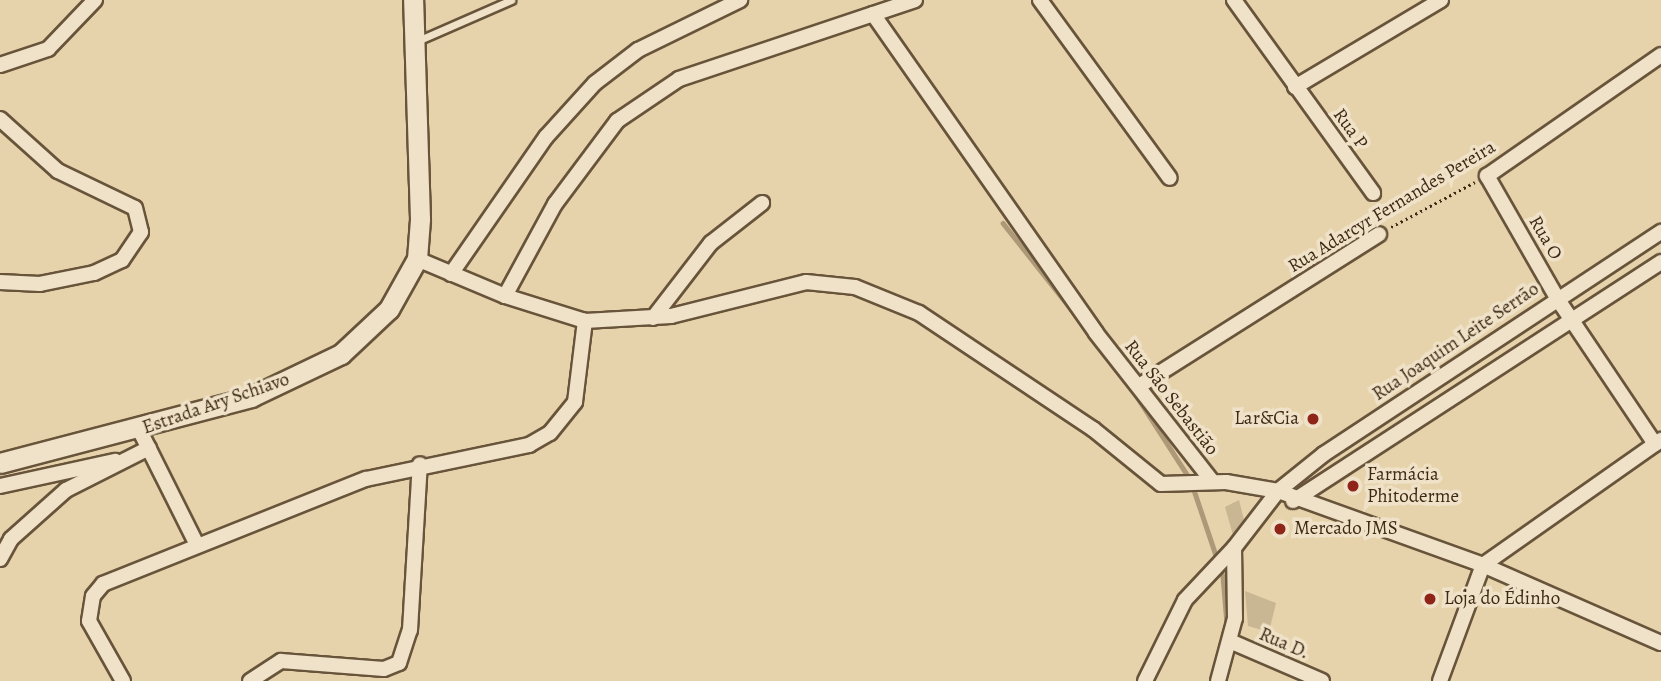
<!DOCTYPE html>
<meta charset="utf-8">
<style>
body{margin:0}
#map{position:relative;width:1661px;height:681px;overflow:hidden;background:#e6d3ab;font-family:Alegreya,serif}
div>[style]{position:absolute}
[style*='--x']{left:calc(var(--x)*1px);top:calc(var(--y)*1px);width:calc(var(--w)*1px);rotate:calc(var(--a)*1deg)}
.green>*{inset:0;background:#c9b692}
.stream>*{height:4.5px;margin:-2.25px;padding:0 2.25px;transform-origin:2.25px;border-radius:2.25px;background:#ad9978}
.path>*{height:2.5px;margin-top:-1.25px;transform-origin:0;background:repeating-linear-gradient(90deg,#3e2915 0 2px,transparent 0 5.5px)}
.roads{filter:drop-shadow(2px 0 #68543a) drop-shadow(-2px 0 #68543a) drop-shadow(0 2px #68543a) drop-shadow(0 -2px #68543a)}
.lane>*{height:7px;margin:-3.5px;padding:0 3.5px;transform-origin:3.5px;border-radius:3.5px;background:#efe2c8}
.street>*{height:14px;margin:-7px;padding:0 7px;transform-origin:7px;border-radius:7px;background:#efe2c8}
.secondary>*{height:19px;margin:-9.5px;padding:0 9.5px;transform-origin:9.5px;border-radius:9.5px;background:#efe2c8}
.dots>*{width:19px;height:19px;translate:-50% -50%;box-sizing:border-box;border:4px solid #efe2c8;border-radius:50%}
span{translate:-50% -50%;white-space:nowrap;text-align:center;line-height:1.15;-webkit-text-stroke:7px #efe2c8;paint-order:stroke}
.street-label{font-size:19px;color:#3e2915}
.poi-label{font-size:19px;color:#3e2915}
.right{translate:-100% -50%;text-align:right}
.left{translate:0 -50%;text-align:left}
</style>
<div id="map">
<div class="green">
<i style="clip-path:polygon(1239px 500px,1245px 524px,1233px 535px,1225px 507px)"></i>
<i style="clip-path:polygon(1245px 591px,1276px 603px,1269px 632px,1248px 626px)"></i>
</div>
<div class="stream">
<i style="--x:1003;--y:223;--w:115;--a:51.7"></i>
<i style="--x:1136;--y:395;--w:100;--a:57.3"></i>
<i style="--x:1193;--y:487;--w:94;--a:71.4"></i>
<i style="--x:1223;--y:576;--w:48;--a:85.2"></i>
</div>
<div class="path">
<i style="--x:1391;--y:227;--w:95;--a:-28.2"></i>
</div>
<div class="roads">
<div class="lane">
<i style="--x:415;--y:42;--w:105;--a:-23.6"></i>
</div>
<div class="street">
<i style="--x:1040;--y:0;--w:220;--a:53.9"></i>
<i style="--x:1234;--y:0;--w:238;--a:54.2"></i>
<i style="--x:873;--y:14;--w:389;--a:55"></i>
<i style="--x:1096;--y:333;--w:188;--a:51.9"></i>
<i style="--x:0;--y:65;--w:51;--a:-18.4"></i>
<i style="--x:48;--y:49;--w:68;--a:-46.2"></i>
<i style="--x:1295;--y:87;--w:170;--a:-30.8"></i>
<i style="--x:0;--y:119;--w:78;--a:41.9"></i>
<i style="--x:58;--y:171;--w:85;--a:25.7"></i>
<i style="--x:135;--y:208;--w:25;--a:76"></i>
<i style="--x:141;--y:232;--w:34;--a:124"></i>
<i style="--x:122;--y:260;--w:31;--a:155"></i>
<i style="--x:94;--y:273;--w:55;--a:168.5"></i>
<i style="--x:40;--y:284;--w:40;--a:-177.1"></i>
<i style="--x:417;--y:259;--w:95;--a:22.8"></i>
<i style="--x:451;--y:274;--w:167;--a:-55.3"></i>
<i style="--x:546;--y:137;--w:73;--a:-47.8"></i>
<i style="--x:595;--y:83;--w:54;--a:-37.5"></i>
<i style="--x:638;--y:50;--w:114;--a:-26.1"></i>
<i style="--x:653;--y:318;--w:95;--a:-52.3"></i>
<i style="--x:711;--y:243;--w:65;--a:-38.1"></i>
<i style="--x:585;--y:321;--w:84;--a:-162.6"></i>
<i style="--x:505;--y:296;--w:105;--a:-61.5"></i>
<i style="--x:555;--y:204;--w:104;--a:-53.2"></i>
<i style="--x:617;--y:121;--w:75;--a:-34.1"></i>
<i style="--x:679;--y:79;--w:249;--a:-18.5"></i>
<i style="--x:1139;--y:386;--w:284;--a:-32.3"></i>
<i style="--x:140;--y:431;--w:127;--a:63.4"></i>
<i style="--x:1655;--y:444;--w:176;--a:-123.9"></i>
<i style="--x:1557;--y:298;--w:141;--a:-119.8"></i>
<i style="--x:1487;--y:176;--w:212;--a:-34.8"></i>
<i style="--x:0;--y:486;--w:118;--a:-12.3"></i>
<i style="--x:1293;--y:501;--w:439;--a:-33"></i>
<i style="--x:0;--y:559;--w:23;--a:-61"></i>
<i style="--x:11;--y:539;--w:74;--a:-41.7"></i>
<i style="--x:66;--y:490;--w:93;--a:-26.8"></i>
<i style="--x:1232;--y:642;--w:98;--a:23.4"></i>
<i style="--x:123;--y:681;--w:69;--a:-119.5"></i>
<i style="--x:89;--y:621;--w:25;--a:-81"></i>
<i style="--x:93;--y:596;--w:16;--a:-50"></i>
<i style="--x:103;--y:584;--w:283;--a:-21.8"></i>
<i style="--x:366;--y:479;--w:167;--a:-11.8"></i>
<i style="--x:529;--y:445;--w:24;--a:-30"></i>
<i style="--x:550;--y:433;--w:40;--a:-51"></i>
<i style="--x:575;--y:402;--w:82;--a:-83"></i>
<i style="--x:585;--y:321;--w:86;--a:-3.3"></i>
<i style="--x:671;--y:316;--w:139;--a:-14.1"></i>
<i style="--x:806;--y:282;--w:49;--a:5.8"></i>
<i style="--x:855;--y:287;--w:69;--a:22.1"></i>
<i style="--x:919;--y:313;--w:209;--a:33.7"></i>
<i style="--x:1093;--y:429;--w:87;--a:39"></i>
<i style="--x:1161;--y:484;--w:65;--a:-1.8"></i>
<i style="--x:1226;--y:482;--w:53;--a:9.8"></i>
<i style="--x:1278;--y:491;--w:218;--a:19.8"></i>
<i style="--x:1483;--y:565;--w:194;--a:23.7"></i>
<i style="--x:250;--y:681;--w:37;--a:-33"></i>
<i style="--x:281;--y:661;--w:103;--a:4.4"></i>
<i style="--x:384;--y:669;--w:16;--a:-22"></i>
<i style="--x:399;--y:663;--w:35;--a:-72"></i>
<i style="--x:410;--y:630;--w:166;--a:-86.6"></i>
<i style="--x:1145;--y:681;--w:90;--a:-63.7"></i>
<i style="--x:1185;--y:600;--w:71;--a:-46.7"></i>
<i style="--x:1218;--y:681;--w:65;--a:-74.9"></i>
<i style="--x:1235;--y:618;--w:70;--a:-90.8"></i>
<i style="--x:1234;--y:548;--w:72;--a:-52.3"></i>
<i style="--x:1278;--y:491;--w:59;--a:-38.8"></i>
<i style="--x:1324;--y:454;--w:404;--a:-33.4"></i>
<i style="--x:1440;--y:681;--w:124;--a:-69.7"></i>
<i style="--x:1483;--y:565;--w:218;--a:-35.1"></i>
</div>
<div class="secondary">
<i style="--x:0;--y:463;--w:260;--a:-14.7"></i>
<i style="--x:251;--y:397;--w:100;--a:-25.5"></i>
<i style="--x:341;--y:354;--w:66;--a:-43.2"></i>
<i style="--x:389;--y:309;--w:57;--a:-60.8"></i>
<i style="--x:417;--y:259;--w:40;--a:-85.7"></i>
<i style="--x:420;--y:219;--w:219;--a:-91.8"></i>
</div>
</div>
<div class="dots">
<i style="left:1313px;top:419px;background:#8f2418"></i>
<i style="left:1353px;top:486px;background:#8f2418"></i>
<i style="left:1280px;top:529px;background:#8f2418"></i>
<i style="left:1430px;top:599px;background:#8f2418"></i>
</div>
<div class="street-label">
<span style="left:1350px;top:129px;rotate:54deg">Rua P</span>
<span style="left:1392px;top:207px;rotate:-31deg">Rua Adarcyr Fernandes Pereira</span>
<span style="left:1545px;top:238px;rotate:60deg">Rua O</span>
<span style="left:1456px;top:342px;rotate:-34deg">Rua Joaquim Leite Serrão</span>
<span style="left:1171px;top:398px;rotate:52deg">Rua São Sebastião</span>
<span style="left:216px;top:404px;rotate:-19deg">Estrada Ary Schiavo</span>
<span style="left:1284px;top:644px;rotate:23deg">Rua D.</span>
</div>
<div class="poi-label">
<span class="right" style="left:1299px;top:419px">Lar&amp;Cia</span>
<span class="left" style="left:1367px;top:486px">Farmácia<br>Phitoderme</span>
<span class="left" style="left:1294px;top:529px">Mercado JMS</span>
<span class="left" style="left:1444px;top:599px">Loja do Édinho</span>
</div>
</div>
